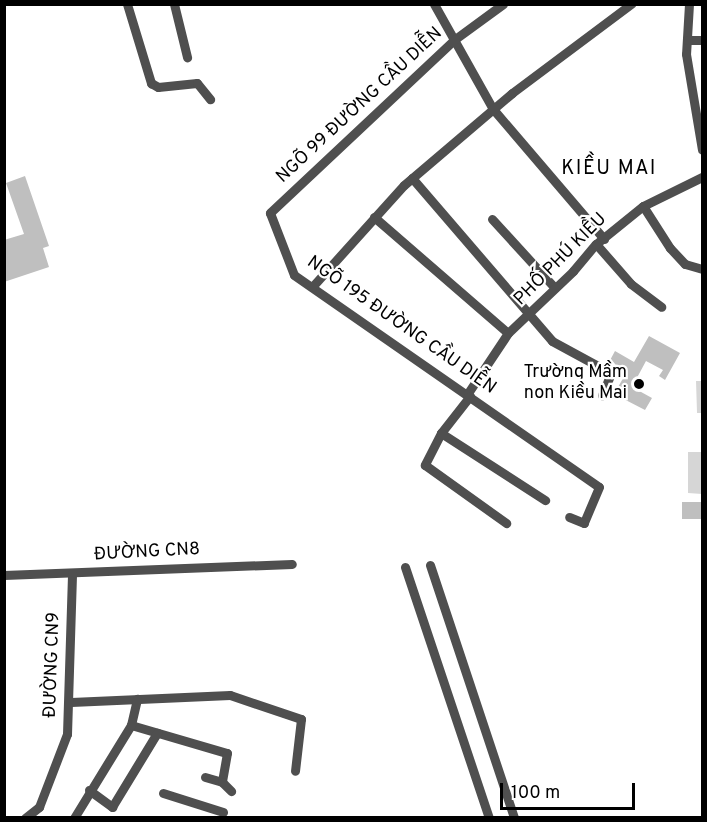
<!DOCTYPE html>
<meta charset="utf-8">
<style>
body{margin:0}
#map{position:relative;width:707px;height:822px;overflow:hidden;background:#fff;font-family:Overpass,sans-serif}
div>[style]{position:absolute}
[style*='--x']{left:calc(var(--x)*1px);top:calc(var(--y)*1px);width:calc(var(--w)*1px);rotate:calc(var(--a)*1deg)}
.green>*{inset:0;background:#d6d6d6}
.building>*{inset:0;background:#bfbfbf}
.minor>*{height:9px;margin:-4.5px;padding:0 4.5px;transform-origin:4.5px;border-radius:4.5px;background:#4f4f4f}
.dots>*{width:16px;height:16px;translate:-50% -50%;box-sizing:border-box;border:3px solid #fff;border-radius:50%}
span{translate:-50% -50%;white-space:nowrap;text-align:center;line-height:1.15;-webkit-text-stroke:4.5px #fff;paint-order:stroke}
.street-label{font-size:18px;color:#000}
.poi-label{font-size:18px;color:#000}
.right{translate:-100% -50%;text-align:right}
.neighbourhood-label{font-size:20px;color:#000;letter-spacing:1.5px}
.frame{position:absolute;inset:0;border:6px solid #000;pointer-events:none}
.scale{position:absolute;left:500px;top:783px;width:135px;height:27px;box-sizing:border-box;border:3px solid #000;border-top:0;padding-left:8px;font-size:18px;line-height:21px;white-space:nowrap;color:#000;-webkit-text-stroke:4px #fff;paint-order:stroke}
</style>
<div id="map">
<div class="green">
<i style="clip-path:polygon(696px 381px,702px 381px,702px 413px,697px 413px)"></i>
<i style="clip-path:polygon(688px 452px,702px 452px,702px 494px,688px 493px)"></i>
</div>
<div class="building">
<i style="clip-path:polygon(25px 176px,49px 246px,43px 248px,49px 267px,4px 282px,4px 240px,24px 234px,6px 183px)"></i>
<i style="clip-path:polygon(649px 336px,680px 353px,665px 380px,659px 376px,663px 370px,646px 361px,632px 387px,652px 398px,645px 410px,614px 394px,625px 375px,608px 364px,615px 351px,634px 362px)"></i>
<i style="clip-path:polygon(682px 502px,702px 502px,702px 519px,682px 519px)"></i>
</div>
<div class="minor">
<i style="--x:127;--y:4;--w:83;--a:73.1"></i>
<i style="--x:151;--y:83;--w:8;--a:30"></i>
<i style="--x:158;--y:87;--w:39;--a:-6"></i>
<i style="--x:197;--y:83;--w:21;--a:51"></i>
<i style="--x:174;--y:4;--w:55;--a:76.2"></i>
<i style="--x:434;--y:4;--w:120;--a:60.7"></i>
<i style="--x:493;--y:109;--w:171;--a:49.5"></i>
<i style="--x:503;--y:4;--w:59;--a:143.9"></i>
<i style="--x:455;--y:39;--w:254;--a:136.8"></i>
<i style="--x:270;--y:213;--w:66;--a:68.8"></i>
<i style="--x:294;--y:275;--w:371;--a:34.8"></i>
<i style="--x:599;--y:487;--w:39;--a:113"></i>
<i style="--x:584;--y:523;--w:16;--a:-158"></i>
<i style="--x:689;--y:4;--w:50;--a:93.4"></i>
<i style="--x:686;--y:54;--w:97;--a:80.5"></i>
<i style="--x:687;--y:40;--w:15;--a:0"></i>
<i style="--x:412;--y:178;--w:215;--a:49.3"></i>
<i style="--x:552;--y:341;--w:67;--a:28.5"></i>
<i style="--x:611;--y:373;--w:24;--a:112"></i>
<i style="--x:643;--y:206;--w:50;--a:57.3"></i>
<i style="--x:670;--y:248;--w:22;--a:47"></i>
<i style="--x:685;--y:264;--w:18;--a:16"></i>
<i style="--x:374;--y:217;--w:177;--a:40.9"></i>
<i style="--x:492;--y:219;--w:93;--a:47.6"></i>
<i style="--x:596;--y:244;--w:53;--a:48.8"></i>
<i style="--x:631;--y:284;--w:38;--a:37"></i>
<i style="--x:312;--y:287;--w:137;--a:-48"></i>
<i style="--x:404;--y:185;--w:142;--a:-40.4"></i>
<i style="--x:512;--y:93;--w:149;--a:-36.8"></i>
<i style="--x:468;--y:393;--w:72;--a:-56.3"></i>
<i style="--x:508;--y:333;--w:90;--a:-43.6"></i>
<i style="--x:573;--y:271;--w:35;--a:-50"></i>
<i style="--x:596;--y:244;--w:60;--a:-39"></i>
<i style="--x:643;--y:206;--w:66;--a:-26.2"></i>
<i style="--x:470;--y:396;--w:47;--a:128.1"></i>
<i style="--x:441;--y:433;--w:36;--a:117"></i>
<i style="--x:425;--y:465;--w:100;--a:35.6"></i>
<i style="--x:441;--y:433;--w:124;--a:32.8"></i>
<i style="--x:430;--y:565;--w:267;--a:71.6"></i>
<i style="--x:405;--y:567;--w:265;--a:71.5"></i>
<i style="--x:4;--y:575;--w:288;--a:-2.2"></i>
<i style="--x:71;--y:702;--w:159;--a:-2.5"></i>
<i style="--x:230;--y:695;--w:75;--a:18.7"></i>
<i style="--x:301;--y:719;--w:52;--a:96.6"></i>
<i style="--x:131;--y:725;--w:100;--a:16.3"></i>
<i style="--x:227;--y:753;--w:29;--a:100"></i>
<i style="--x:205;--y:777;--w:18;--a:16"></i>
<i style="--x:222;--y:782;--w:13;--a:45"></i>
<i style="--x:89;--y:790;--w:29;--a:36"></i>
<i style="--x:112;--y:807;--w:87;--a:-58.7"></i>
<i style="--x:163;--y:793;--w:63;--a:17.6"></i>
<i style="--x:25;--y:818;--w:18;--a:-38"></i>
<i style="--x:39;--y:807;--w:78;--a:-69"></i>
<i style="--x:67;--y:734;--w:161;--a:-88.2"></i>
<i style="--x:74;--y:818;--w:109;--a:-58.5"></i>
<i style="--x:131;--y:725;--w:27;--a:-77"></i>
</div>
<div class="dots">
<i style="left:639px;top:384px;background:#000"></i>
</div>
<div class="street-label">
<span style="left:360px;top:106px;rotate:-43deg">NGÕ 99 ĐƯỜNG CẦU DIỄN</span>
<span style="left:561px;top:260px;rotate:-45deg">PHỐ PHÚ KIỀU</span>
<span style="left:401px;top:326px;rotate:35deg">NGÕ 195 ĐƯỜNG CẦU DIỄN</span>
<span style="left:147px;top:553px;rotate:-3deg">ĐƯỜNG CN8</span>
<span style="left:53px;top:665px;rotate:-88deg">ĐƯỜNG CN9</span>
</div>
<div class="poi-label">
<span class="right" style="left:627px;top:384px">Trường Mầm<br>non Kiều Mai</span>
</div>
<div class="neighbourhood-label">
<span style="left:609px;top:169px">KIỀU MAI</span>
</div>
<div class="frame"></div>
<div class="scale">100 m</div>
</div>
